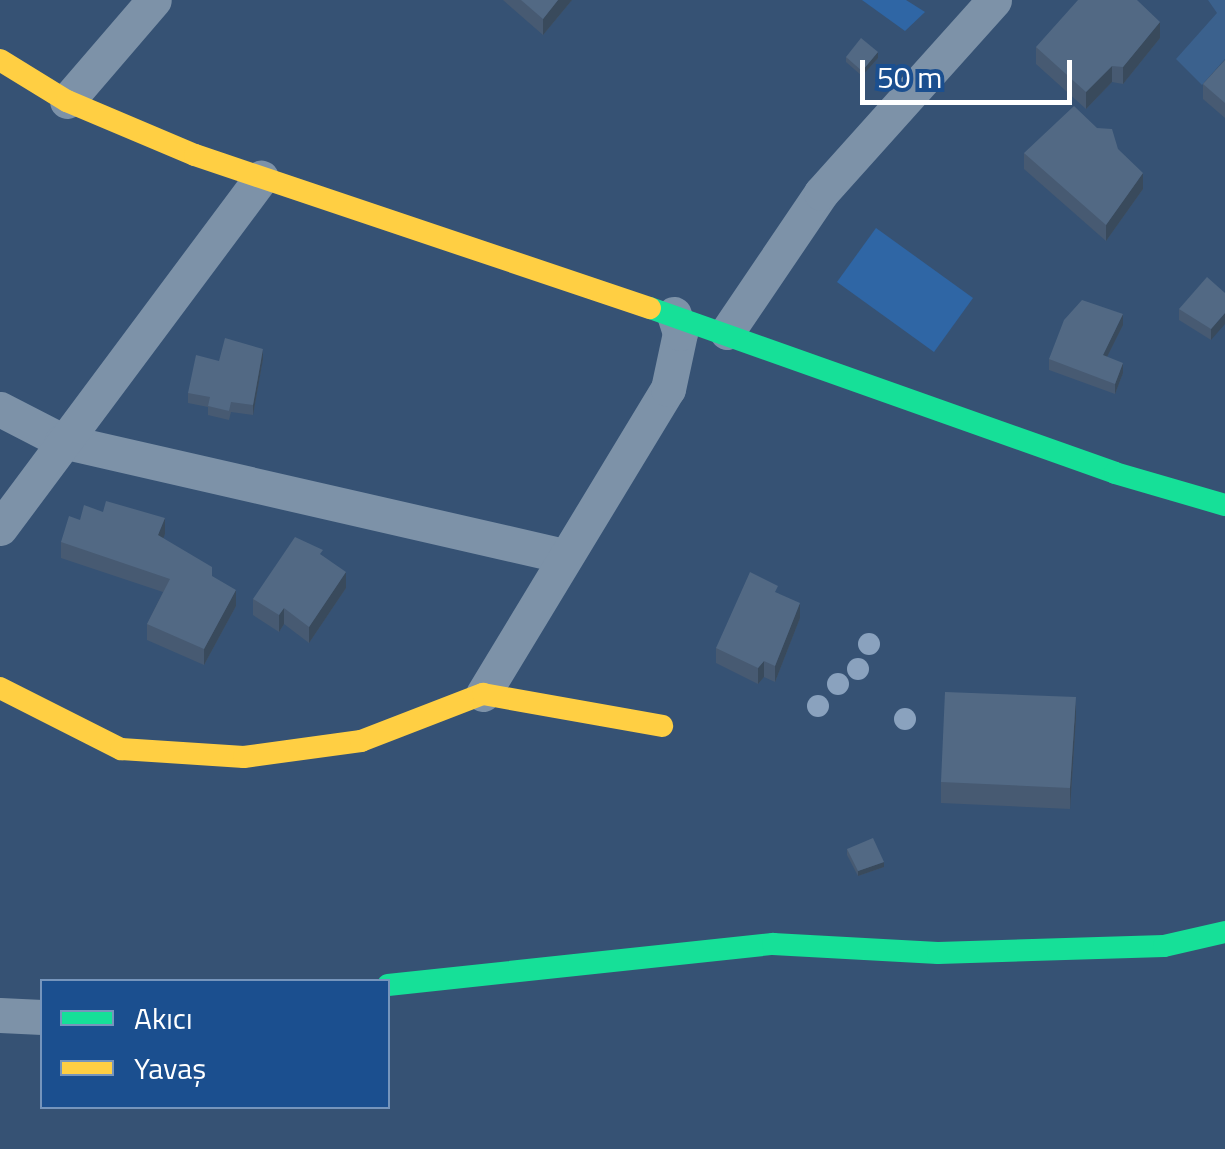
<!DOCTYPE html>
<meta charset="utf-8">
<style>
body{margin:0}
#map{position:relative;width:1225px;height:1149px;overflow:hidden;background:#365274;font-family:"Titillium Web",sans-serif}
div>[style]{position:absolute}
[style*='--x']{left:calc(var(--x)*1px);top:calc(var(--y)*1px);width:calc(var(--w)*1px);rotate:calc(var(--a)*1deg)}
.green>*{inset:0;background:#2f66a5}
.water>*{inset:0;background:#3b618d}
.street>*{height:35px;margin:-17.5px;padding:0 17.5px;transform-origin:17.5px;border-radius:17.5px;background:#7d92a8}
.fast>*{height:22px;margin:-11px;padding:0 11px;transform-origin:11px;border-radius:11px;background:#16e098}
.slow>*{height:22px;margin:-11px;padding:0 11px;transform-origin:11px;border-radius:11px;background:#ffcf43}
.trees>*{width:22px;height:22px;margin:-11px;border-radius:50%;background:#8aa2be}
.wall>*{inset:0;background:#475a72}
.shaded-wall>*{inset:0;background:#394a5c}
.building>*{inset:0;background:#526984}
span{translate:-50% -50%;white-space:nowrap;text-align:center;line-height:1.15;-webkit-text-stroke:8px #1b4f8f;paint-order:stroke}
.legend{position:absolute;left:40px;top:979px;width:350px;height:130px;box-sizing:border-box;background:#1b4f8f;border:2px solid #7695bc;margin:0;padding:12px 18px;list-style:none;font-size:30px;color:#fff}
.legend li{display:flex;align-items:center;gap:20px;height:50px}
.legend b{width:50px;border:2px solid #7695bc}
.scale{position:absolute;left:860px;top:60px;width:212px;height:45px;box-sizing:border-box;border:5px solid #fff;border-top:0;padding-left:12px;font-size:30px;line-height:35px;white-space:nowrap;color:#fff;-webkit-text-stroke:8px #1b4f8f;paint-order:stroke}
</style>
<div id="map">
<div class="green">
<i style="clip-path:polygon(862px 0,906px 0,925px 12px,905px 31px)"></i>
<i style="clip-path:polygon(876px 228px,973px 298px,934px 352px,837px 282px)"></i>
</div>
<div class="water">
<i style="clip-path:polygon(1208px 0,1225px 0,1225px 59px,1202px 85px,1176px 59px,1217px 13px)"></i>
</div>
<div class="street">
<i style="--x:67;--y:101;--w:133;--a:-49.3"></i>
<i style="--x:727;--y:332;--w:168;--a:-55.9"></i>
<i style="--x:821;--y:193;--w:259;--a:-48.1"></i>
<i style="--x:0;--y:409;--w:70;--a:27.3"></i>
<i style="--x:62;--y:441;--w:515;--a:12.9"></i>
<i style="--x:0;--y:528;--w:437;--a:-53.3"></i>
<i style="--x:483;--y:694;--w:357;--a:-58.8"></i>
<i style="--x:668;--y:389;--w:57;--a:-77.9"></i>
<i style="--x:680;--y:333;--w:20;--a:-108"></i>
<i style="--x:0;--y:1015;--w:42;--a:2.7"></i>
</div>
<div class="fast">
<i style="--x:650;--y:308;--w:493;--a:19.5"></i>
<i style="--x:1115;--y:473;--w:115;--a:16.2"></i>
<i style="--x:388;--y:985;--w:387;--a:-6.1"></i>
<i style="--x:773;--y:944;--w:165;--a:3.1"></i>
<i style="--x:938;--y:953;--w:226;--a:-1.8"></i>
<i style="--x:1164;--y:946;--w:63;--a:-12.9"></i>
</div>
<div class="slow">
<i style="--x:0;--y:60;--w:79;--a:31.5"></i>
<i style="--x:67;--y:101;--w:139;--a:22.9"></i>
<i style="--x:195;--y:155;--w:480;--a:18.6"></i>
<i style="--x:0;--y:688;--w:136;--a:26.8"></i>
<i style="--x:121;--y:749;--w:123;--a:3.7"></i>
<i style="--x:244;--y:757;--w:118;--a:-7.8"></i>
<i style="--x:361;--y:741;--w:131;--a:-21.1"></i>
<i style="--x:483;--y:694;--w:182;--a:10.1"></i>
</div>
<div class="trees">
<i style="left:869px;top:644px"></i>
<i style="left:858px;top:669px"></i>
<i style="left:838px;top:684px"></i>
<i style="left:818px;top:706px"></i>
<i style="left:905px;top:719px"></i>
</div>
<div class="wall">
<i style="clip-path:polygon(503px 0,572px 0,543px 35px)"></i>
<i style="clip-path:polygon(1160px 38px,1123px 84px,1112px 82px,1086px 109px,1036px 64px,1036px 47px)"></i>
<i style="clip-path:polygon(846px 57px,878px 58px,862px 76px,846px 62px)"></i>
<i style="clip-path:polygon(1225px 60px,1225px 118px,1203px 99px,1203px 84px)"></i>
<i style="clip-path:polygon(1118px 149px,1143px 189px,1106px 241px,1024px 169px,1024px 153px)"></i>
<i style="clip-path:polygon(1225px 293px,1211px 340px,1179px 320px,1179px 309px)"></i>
<i style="clip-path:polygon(1123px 325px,1107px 357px,1123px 373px,1115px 394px,1049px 370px,1049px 359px)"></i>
<i style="clip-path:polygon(263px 359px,253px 415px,231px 412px,229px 420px,208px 415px,208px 407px,188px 403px,188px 393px,219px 361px)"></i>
<i style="clip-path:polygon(80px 520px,165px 534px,163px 538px,212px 576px,236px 606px,204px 665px,147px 640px,147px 624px,163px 592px,61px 558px,61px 542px)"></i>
<i style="clip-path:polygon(323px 556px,346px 588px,309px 643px,284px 624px,279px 632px,253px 615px,253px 599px)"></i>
<i style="clip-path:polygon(778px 593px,800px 618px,775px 682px,764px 677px,758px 684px,716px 663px,716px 648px)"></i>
<i style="clip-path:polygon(1076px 718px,1070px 809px,941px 803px,941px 782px)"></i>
<i style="clip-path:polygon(847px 849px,884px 867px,858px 876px,847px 855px)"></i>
</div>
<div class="shaded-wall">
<i style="clip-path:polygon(558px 0,572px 0,543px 35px,543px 19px)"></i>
<i style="clip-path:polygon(1160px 22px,1160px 38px,1123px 84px,1123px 67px)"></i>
<i style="clip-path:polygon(878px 52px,878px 58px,862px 76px,862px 71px)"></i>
<i style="clip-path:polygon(1112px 66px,1112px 82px,1086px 109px,1086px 92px)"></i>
<i style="clip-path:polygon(1143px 173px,1143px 189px,1106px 241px,1106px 225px)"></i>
<i style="clip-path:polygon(1225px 313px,1225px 324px,1211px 340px,1211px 329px)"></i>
<i style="clip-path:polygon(1123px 314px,1123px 325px,1103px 365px,1103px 355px)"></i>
<i style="clip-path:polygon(263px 349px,263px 359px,253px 415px,253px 405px)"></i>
<i style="clip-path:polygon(1123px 363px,1123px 373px,1115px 394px,1115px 384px)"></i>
<i style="clip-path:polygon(165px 518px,165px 534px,158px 551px,158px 535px)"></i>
<i style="clip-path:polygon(346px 572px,346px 588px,309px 643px,309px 627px)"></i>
<i style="clip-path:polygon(236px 590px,236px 606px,204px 665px,204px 649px)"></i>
<i style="clip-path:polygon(800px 603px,800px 618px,775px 682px,775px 666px)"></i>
<i style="clip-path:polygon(284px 608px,284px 624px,279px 632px,279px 615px)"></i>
<i style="clip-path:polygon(764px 661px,764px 677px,758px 684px,758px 668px)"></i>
<i style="clip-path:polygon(1076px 697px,1076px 718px,1070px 809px,1070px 788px)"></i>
<i style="clip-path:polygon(884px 862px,884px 867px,858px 876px,858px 871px)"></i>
</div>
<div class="building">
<i style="clip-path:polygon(521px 0,558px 0,543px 19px)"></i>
<i style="clip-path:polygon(1078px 0,1137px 0,1160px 22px,1123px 67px,1112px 66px,1086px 92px,1036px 47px)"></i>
<i style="clip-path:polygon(861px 38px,878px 52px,862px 71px,846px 57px)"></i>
<i style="clip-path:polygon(1225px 60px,1225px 103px,1203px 84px)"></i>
<i style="clip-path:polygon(1074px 106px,1097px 128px,1112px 129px,1118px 149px,1143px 173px,1106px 225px,1024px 153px)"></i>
<i style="clip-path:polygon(1207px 277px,1225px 293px,1225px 313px,1211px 329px,1179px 309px)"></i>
<i style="clip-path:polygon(1082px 300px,1123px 314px,1103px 355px,1123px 363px,1115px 384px,1049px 359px,1064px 320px)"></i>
<i style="clip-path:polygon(225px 338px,263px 349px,253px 405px,231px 402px,229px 411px,208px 406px,210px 397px,188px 393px,196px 355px,219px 361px)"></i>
<i style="clip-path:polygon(106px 501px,165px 518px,158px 535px,212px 567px,212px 576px,236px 590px,204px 649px,147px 624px,170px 579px,61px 542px,69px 516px,80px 520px,84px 505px,103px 512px)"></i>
<i style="clip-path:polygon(295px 537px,323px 550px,320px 554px,346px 572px,309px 627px,284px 608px,279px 615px,253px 599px)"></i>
<i style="clip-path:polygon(750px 572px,778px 586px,775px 592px,800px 603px,775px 666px,764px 661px,758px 668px,716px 648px)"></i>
<i style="clip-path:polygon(945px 692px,1076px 697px,1070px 788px,941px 782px)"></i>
<i style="clip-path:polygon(873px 838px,884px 862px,858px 871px,847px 849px)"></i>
</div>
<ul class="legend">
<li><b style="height:12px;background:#16e098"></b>Akıcı</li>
<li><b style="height:12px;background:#ffcf43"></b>Yavaş</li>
</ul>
<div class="scale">50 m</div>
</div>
